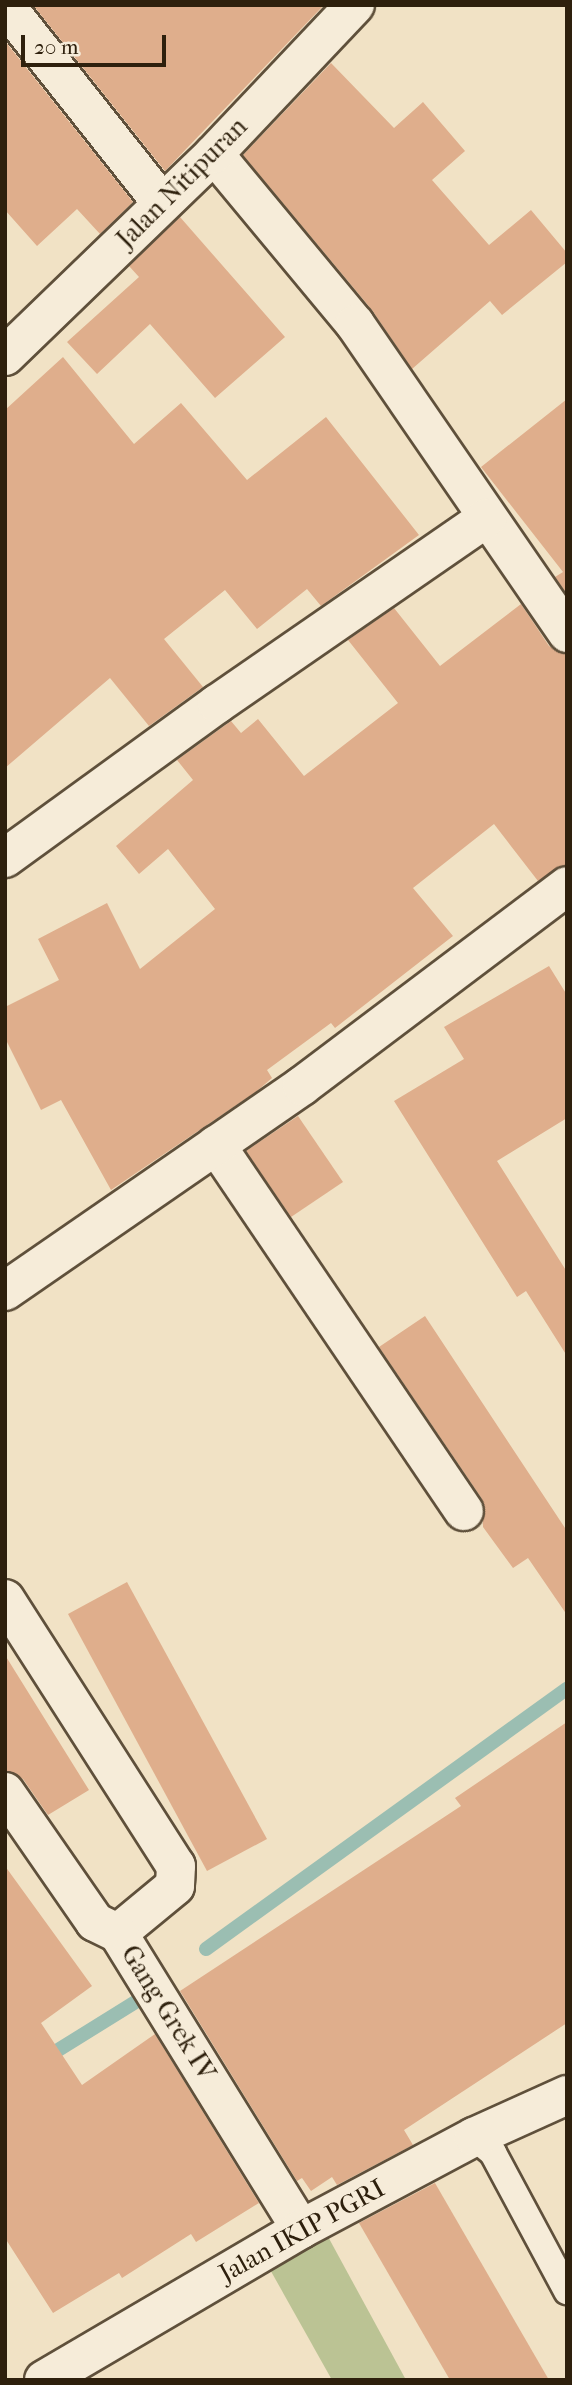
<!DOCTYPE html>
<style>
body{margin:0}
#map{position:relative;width:572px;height:2385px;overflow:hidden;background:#f1e2c5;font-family:"IM FELL French Canon",serif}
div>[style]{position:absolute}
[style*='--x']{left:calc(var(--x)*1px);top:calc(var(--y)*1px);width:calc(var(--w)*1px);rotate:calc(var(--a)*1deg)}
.green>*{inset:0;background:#bbc394}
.stream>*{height:14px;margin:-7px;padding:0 7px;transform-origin:7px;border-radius:7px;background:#9bbeb2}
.building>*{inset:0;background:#dfae8c}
.roads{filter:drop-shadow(2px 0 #5f503b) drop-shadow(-2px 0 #5f503b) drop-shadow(0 2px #5f503b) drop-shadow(0 -2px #5f503b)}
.service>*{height:26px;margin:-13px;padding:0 13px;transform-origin:13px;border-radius:13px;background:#f6ecd9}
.minor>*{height:38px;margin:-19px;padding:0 19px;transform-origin:19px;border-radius:19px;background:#f6ecd9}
.secondary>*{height:38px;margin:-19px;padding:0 19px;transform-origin:19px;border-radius:19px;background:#f6ecd9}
span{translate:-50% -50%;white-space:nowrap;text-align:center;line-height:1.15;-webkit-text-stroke:5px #f6ecd9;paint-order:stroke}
.street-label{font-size:26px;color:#2e200d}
.frame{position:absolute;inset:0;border:7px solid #2e200d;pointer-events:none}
.scale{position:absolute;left:21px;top:35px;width:145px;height:32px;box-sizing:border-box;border:4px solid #2e200d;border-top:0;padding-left:9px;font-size:21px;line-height:24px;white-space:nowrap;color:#2e200d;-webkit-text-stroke:5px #f6ecd9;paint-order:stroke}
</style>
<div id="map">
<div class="green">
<i style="clip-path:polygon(326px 2233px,406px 2380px,332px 2380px,268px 2266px)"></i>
</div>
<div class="stream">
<i style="--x:206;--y:1949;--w:445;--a:-35.8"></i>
<i style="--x:42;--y:2060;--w:118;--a:-31.8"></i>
</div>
<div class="building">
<i style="clip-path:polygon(33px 5px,324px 5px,165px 171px)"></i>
<i style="clip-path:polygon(5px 41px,133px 202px,100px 234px,77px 209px,37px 246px,5px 210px)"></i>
<i style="clip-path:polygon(331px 63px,394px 128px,423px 102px,465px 151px,432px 180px,489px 245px,531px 210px,567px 253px,567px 262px,502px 315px,490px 301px,412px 369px,372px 310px,243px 155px)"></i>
<i style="clip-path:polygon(180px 217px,285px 337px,215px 398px,150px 324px,97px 374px,67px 342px,139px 277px,129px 266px)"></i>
<i style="clip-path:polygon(63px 357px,134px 444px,181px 403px,247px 480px,326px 417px,419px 535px,321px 606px,307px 589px,257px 629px,225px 590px,164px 639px,203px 687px,149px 726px,110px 678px,5px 768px,5px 410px)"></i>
<i style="clip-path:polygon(567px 399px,567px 594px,555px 577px,563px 572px,481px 467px)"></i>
<i style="clip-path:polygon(521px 604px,549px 646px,567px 655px,567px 865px,538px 881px,494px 824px,413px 888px,453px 936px,335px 1028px,331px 1023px,267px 1070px,272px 1078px,257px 1091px,111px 1190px,61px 1100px,41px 1110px,5px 1038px,5px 1007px,59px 980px,38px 939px,107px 903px,140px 969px,215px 909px,168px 849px,139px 874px,116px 846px,193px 780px,177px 760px,231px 721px,241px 733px,258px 719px,304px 776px,398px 703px,348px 640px,394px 608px,440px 666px)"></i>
<i style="clip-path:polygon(549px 966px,567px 995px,567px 1118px,497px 1161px,567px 1272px,567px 1356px,526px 1291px,517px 1297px,394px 1101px,464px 1059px,444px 1027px)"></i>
<i style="clip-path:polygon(298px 1116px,343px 1182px,291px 1217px,246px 1151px)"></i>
<i style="clip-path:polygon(425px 1316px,567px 1531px,567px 1615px,528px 1558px,513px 1568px,483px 1527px,482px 1499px,379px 1347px)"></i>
<i style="clip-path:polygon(127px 1582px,267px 1839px,207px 1871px,68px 1614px)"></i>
<i style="clip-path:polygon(5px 1655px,89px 1790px,48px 1815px,23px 1779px,5px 1770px)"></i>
<i style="clip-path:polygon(567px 1722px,567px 2023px,404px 2130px,413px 2145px,337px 2185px,332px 2177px,311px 2191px,302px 2178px,297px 2181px,180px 1991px,461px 1806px,455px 1798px)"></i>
<i style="clip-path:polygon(5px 1866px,92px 1986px,41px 2023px,82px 2085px,155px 2034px,259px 2203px,196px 2242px,191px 2234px,122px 2278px,119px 2273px,53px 2313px,5px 2238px)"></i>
<i style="clip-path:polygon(435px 2183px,549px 2380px,450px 2380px,359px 2223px)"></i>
</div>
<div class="roads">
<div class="service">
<i style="--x:474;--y:2137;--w:25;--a:40"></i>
<i style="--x:493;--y:2153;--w:157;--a:61.8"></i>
</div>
<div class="minor">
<i style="--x:5;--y:5;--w:253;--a:51.6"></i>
<i style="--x:214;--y:154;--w:221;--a:50.3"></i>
<i style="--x:355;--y:324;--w:375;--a:55.5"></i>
<i style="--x:5;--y:356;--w:291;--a:-44"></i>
<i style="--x:214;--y:154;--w:205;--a:-46.6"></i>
<i style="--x:5;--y:858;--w:262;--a:-36"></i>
<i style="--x:217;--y:704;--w:328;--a:-34.6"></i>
<i style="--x:216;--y:1145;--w:442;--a:55.9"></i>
<i style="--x:5;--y:1291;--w:361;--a:-34.6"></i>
<i style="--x:302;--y:1086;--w:332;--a:-37"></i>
<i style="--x:5;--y:1599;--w:317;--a:57.4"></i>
<i style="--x:176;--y:1866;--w:20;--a:93"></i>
<i style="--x:175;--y:1886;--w:74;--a:140.5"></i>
<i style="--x:118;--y:1933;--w:348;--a:58.3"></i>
<i style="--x:5;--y:1792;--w:158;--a:55.3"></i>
<i style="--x:95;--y:1922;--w:25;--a:26"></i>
</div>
<div class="secondary">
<i style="--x:44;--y:2380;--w:298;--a:-30.4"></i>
<i style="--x:301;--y:2229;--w:196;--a:-28"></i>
<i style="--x:474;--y:2137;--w:102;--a:-24.3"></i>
</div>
</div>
<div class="street-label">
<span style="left:182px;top:183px;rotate:-45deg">Jalan Nitipuran</span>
<span style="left:168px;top:2013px;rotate:58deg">Gang Grek IV</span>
<span style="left:302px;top:2231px;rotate:-29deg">Jalan IKIP PGRI</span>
</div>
<div class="frame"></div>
<div class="scale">20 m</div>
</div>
